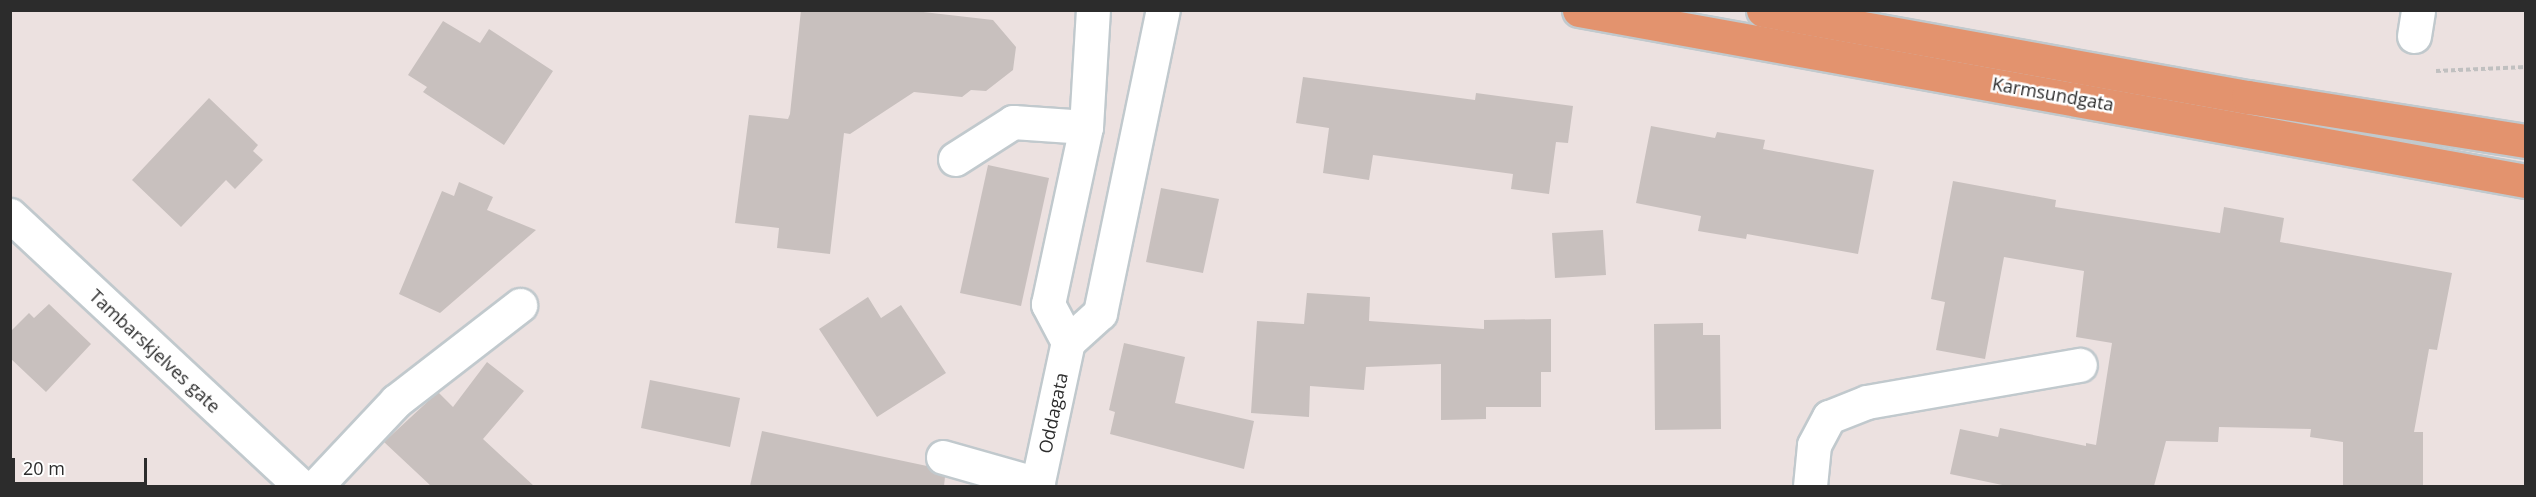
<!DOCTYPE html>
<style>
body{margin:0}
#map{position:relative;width:2536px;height:497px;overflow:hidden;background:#ece1e0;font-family:"Open Sans",sans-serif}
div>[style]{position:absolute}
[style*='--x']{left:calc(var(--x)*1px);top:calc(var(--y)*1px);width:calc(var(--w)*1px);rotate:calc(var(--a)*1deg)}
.building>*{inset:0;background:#c8c0be}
.path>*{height:4px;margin-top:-2px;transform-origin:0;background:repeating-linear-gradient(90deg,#c0c0c0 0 4.5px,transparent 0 7.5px)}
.roads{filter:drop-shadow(2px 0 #c1c9cd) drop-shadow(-2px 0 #c1c9cd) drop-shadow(0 2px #c1c9cd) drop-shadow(0 -2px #c1c9cd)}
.minor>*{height:33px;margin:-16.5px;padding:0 16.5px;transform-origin:16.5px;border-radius:16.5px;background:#fff}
.major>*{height:33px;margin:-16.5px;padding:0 16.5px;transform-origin:16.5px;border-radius:16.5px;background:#e3936e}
span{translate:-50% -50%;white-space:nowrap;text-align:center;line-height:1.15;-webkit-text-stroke:5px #fff;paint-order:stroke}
.street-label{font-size:18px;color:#2c2c2c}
.frame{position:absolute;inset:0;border:12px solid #2c2c2c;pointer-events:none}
.scale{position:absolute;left:12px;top:458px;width:135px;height:27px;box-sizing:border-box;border:3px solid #2c2c2c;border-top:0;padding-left:8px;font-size:18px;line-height:21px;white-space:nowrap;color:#2c2c2c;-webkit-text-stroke:4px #fff;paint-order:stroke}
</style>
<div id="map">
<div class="building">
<i style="clip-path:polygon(801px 10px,906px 10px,993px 20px,1016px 47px,1013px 70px,986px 91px,971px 90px,962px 97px,914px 92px,850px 134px,844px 133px,830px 254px,777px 248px,779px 228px,735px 223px,749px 115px,788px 119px,790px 114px)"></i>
<i style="clip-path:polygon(443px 21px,480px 43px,489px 29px,553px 71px,504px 145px,423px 92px,427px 87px,408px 75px)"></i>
<i style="clip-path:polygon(1303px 77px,1475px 100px,1476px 93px,1573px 106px,1568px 143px,1556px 142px,1549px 194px,1511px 189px,1513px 174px,1373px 155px,1369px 180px,1323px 173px,1329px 128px,1296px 123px)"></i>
<i style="clip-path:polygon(209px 98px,258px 145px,253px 151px,263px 160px,235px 189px,226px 180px,181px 227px,132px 180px)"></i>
<i style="clip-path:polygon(1651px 126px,1715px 138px,1717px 132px,1765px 140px,1763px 149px,1874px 170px,1858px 254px,1747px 234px,1746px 239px,1698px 231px,1701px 216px,1636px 203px)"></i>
<i style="clip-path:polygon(988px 165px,1049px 178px,1021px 306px,960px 293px)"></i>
<i style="clip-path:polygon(1953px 181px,2056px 200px,2055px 207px,2220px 233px,2224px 207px,2284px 218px,2280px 242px,2452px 273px,2437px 350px,2429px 349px,2414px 432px,2423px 432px,2423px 486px,2343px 486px,2343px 442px,2310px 437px,2311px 429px,2219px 427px,2218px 442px,2166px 441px,2154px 486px,2007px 486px,1950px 474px,1960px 429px,1998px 437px,2000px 428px,2086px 446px,2086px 443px,2096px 445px,2112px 343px,2076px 337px,2084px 271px,2004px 257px,1985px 359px,1936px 350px,1945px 302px,1931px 299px)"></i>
<i style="clip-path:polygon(459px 182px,493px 197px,487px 210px,536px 230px,440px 313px,399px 294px,442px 191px,454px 196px)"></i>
<i style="clip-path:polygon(1161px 188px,1219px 199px,1203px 273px,1146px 262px)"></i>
<i style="clip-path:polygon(1603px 230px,1606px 275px,1555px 278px,1552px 233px)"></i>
<i style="clip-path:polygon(1307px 293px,1370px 297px,1369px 321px,1484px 329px,1484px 320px,1551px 319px,1551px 372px,1541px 372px,1541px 407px,1486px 407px,1486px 419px,1441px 420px,1441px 364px,1366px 367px,1364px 390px,1310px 386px,1309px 417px,1251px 413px,1257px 321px,1304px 324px)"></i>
<i style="clip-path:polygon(868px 297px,881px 318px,901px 305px,946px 373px,877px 417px,819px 329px)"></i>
<i style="clip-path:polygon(49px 304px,91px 344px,46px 392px,10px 358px,10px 332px,29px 313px,34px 318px)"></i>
<i style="clip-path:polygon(1703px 323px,1703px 335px,1720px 335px,1721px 429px,1655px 430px,1654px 324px)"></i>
<i style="clip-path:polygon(1124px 343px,1185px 357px,1175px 403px,1254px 421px,1244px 469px,1110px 434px,1115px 412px,1109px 410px)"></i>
<i style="clip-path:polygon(487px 362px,524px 391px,483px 439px,534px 486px,431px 486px,384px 442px,438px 392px,453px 407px)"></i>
<i style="clip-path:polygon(650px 380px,740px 398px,730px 447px,641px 428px)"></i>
<i style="clip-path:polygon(762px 431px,927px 466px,945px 477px,944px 486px,750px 486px)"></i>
</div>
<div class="path">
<i style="--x:2436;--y:71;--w:90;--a:-2.5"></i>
</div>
<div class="roads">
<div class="minor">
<i style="--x:2414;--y:36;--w:26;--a:-81"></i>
<i style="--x:955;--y:159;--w:69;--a:-32.5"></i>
<i style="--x:1013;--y:122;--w:73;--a:3.9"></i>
<i style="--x:10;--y:215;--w:398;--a:43"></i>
<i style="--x:1068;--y:342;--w:43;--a:-42.2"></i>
<i style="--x:1100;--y:313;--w:309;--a:-78.3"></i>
<i style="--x:1068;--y:342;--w:43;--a:-117.8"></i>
<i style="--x:1048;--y:304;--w:181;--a:-77.9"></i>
<i style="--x:1086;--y:127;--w:117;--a:-86.6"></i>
<i style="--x:943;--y:457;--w:99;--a:15.9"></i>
<i style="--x:316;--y:486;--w:117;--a:-46.7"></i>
<i style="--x:396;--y:401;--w:157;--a:-37.7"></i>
<i style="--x:1037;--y:486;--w:147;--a:-77.9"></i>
<i style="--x:1810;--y:486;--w:41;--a:-84.4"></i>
<i style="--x:1814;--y:445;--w:32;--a:-62"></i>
<i style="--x:1829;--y:417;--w:41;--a:-21.5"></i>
<i style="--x:1867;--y:402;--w:216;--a:-9.9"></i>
</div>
<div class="major">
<i style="--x:1579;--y:10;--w:962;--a:10.24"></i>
<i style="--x:1763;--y:10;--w:493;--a:10.2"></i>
<i style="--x:2248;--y:97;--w:281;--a:9"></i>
</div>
</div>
<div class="street-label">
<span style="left:2053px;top:94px;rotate:10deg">Karmsundgata</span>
<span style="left:155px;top:351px;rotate:43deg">Tambarskjelves gate</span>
<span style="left:1053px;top:413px;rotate:-78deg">Oddagata</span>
</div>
<div class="frame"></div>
<div class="scale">20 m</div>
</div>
